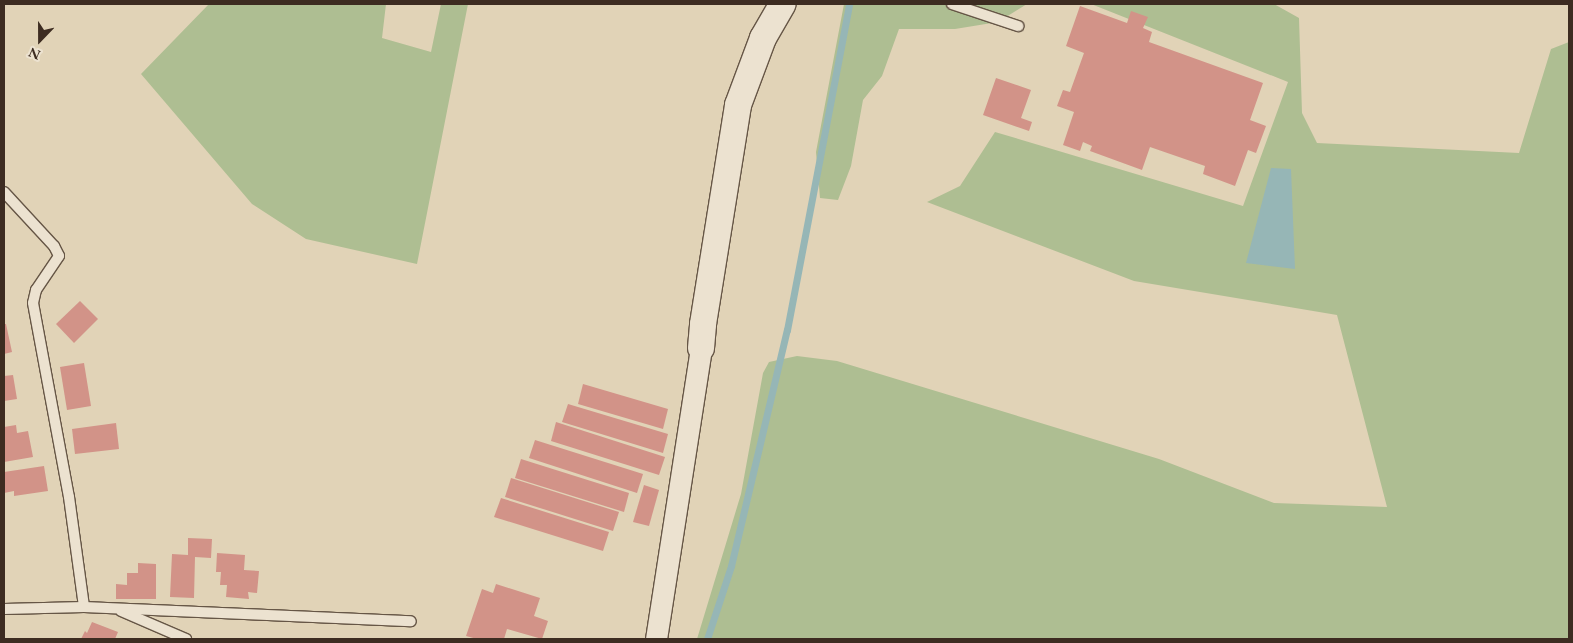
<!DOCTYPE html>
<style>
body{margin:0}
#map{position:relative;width:1573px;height:643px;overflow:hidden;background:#e1d3b7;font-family:"EB Garamond",serif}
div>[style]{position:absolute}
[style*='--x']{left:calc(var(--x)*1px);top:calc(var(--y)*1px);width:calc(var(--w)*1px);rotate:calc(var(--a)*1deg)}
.green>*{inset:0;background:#aebe92}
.water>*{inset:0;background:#96b6b6}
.stream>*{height:7px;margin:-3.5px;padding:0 3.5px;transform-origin:3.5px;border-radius:3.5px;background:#96b6b6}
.building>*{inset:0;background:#d29388}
.roads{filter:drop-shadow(1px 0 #665646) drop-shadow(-1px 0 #665646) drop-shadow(0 1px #665646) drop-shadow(0 -1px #665646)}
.service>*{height:10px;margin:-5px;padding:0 5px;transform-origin:5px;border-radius:5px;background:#ece2d0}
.minor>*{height:21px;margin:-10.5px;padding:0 10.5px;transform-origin:10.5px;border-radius:10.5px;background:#ece2d0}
.tertiary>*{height:26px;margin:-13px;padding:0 13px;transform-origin:13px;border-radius:13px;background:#ece2d0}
span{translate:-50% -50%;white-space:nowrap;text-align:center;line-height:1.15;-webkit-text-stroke:4px #ece2d0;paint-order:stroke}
.frame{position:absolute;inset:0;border:5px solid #3d2c21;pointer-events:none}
.north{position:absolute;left:15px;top:15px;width:50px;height:50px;-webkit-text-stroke:4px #ece2d0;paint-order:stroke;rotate:202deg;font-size:14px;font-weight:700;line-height:20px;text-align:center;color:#3d2c21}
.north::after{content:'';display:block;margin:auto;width:18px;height:22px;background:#3d2c21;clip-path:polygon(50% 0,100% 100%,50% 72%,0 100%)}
</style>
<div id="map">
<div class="green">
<i style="clip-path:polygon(209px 4px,386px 4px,382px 38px,431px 52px,441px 4px,468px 4px,417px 264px,306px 239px,252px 204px,141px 74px)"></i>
<i style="clip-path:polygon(844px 4px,1027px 4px,998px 22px,955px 29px,899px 29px,882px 76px,863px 100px,851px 166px,838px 200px,820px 198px,816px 152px)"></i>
<i style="clip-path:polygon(1091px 4px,1274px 4px,1299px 18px,1302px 113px,1317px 143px,1519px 153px,1551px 49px,1569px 42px,1569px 639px,697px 639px,741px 494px,763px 373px,769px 362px,797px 356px,837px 361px,1159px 459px,1274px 503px,1387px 507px,1337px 315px,1134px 281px,927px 202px,960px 186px,995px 132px,1243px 206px,1288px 82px)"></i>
</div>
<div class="water">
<i style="clip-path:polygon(1271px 168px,1291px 169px,1295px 269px,1246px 263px)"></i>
</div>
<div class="stream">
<i style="--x:707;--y:639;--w:77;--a:-71.8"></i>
<i style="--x:731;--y:566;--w:243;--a:-76.7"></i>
<i style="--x:787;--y:330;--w:332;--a:-79.2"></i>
</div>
<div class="building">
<i style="clip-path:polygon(1080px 6px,1127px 23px,1131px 11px,1148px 17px,1143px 28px,1152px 32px,1149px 42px,1263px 83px,1250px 120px,1266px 126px,1256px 153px,1248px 150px,1235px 186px,1203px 174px,1205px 166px,1150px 147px,1142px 170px,1090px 151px,1092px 146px,1083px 142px,1080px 151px,1063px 145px,1074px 112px,1057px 106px,1063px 90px,1070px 92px,1084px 53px,1066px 46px)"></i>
<i style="clip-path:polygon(996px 78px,1031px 90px,1021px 118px,1032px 122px,1029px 131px,983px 115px)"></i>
<i style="clip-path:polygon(80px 301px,98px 319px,74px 343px,56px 324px)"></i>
<i style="clip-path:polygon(4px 324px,6px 324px,12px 352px,4px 354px)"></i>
<i style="clip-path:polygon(84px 363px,91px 406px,67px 410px,60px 367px)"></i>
<i style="clip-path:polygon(13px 375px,17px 399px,4px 401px,4px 376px)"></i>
<i style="clip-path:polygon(583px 384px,668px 409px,663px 429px,578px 404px)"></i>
<i style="clip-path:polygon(568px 404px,668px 434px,663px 453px,562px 422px)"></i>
<i style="clip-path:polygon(556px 422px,665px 457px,659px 475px,551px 441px)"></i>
<i style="clip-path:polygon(116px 423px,119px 449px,75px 454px,72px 429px)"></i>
<i style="clip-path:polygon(16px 425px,17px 433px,28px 431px,33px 457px,4px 462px,4px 427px)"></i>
<i style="clip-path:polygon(535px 440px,643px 474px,637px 493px,529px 458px)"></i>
<i style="clip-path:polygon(521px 459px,629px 493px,624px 512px,515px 478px)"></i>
<i style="clip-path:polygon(44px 466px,48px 491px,14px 496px,14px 491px,4px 493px,4px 472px)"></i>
<i style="clip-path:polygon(511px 478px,619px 512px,613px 531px,505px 497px)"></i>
<i style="clip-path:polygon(644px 485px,659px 490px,649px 526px,633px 522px)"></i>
<i style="clip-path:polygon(501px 498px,609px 532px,603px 551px,494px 517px)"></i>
<i style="clip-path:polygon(188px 538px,212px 539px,211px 558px,195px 557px,194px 598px,170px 597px,172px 554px,188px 555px)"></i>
<i style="clip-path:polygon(217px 553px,245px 555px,244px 570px,259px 571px,257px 593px,248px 592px,249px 599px,226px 597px,227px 585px,220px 585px,221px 572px,216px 572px)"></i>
<i style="clip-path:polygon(138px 563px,156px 564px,156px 599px,116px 599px,116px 584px,127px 585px,127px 573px,138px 573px)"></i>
<i style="clip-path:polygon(496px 584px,540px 598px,534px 616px,548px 621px,542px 639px,507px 629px,504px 639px,477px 639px,466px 636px,482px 589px,493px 593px)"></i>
<i style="clip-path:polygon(92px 622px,118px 632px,115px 639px,81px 639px,85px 631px,87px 633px)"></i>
</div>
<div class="roads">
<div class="service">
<i style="--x:952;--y:4;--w:70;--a:18.4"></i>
<i style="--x:4;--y:192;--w:74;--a:47.2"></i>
<i style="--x:54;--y:246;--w:11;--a:63"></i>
<i style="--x:59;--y:256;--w:41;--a:124.1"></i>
<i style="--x:36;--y:290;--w:13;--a:103"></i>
<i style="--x:33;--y:303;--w:197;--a:79.5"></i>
<i style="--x:69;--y:497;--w:111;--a:82.2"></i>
<i style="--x:4;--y:609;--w:80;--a:-1.4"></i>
<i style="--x:84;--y:607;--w:327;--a:2.5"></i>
<i style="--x:121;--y:611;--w:71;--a:23.3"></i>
</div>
<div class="minor">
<i style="--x:656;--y:639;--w:294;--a:-81.2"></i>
</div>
<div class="tertiary">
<i style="--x:701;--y:348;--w:24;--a:-85"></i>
<i style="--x:703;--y:324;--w:222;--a:-80.9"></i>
<i style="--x:738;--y:105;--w:72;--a:-69.5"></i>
<i style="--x:763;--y:38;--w:39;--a:-60"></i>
</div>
</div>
<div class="frame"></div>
<div class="north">N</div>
</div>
